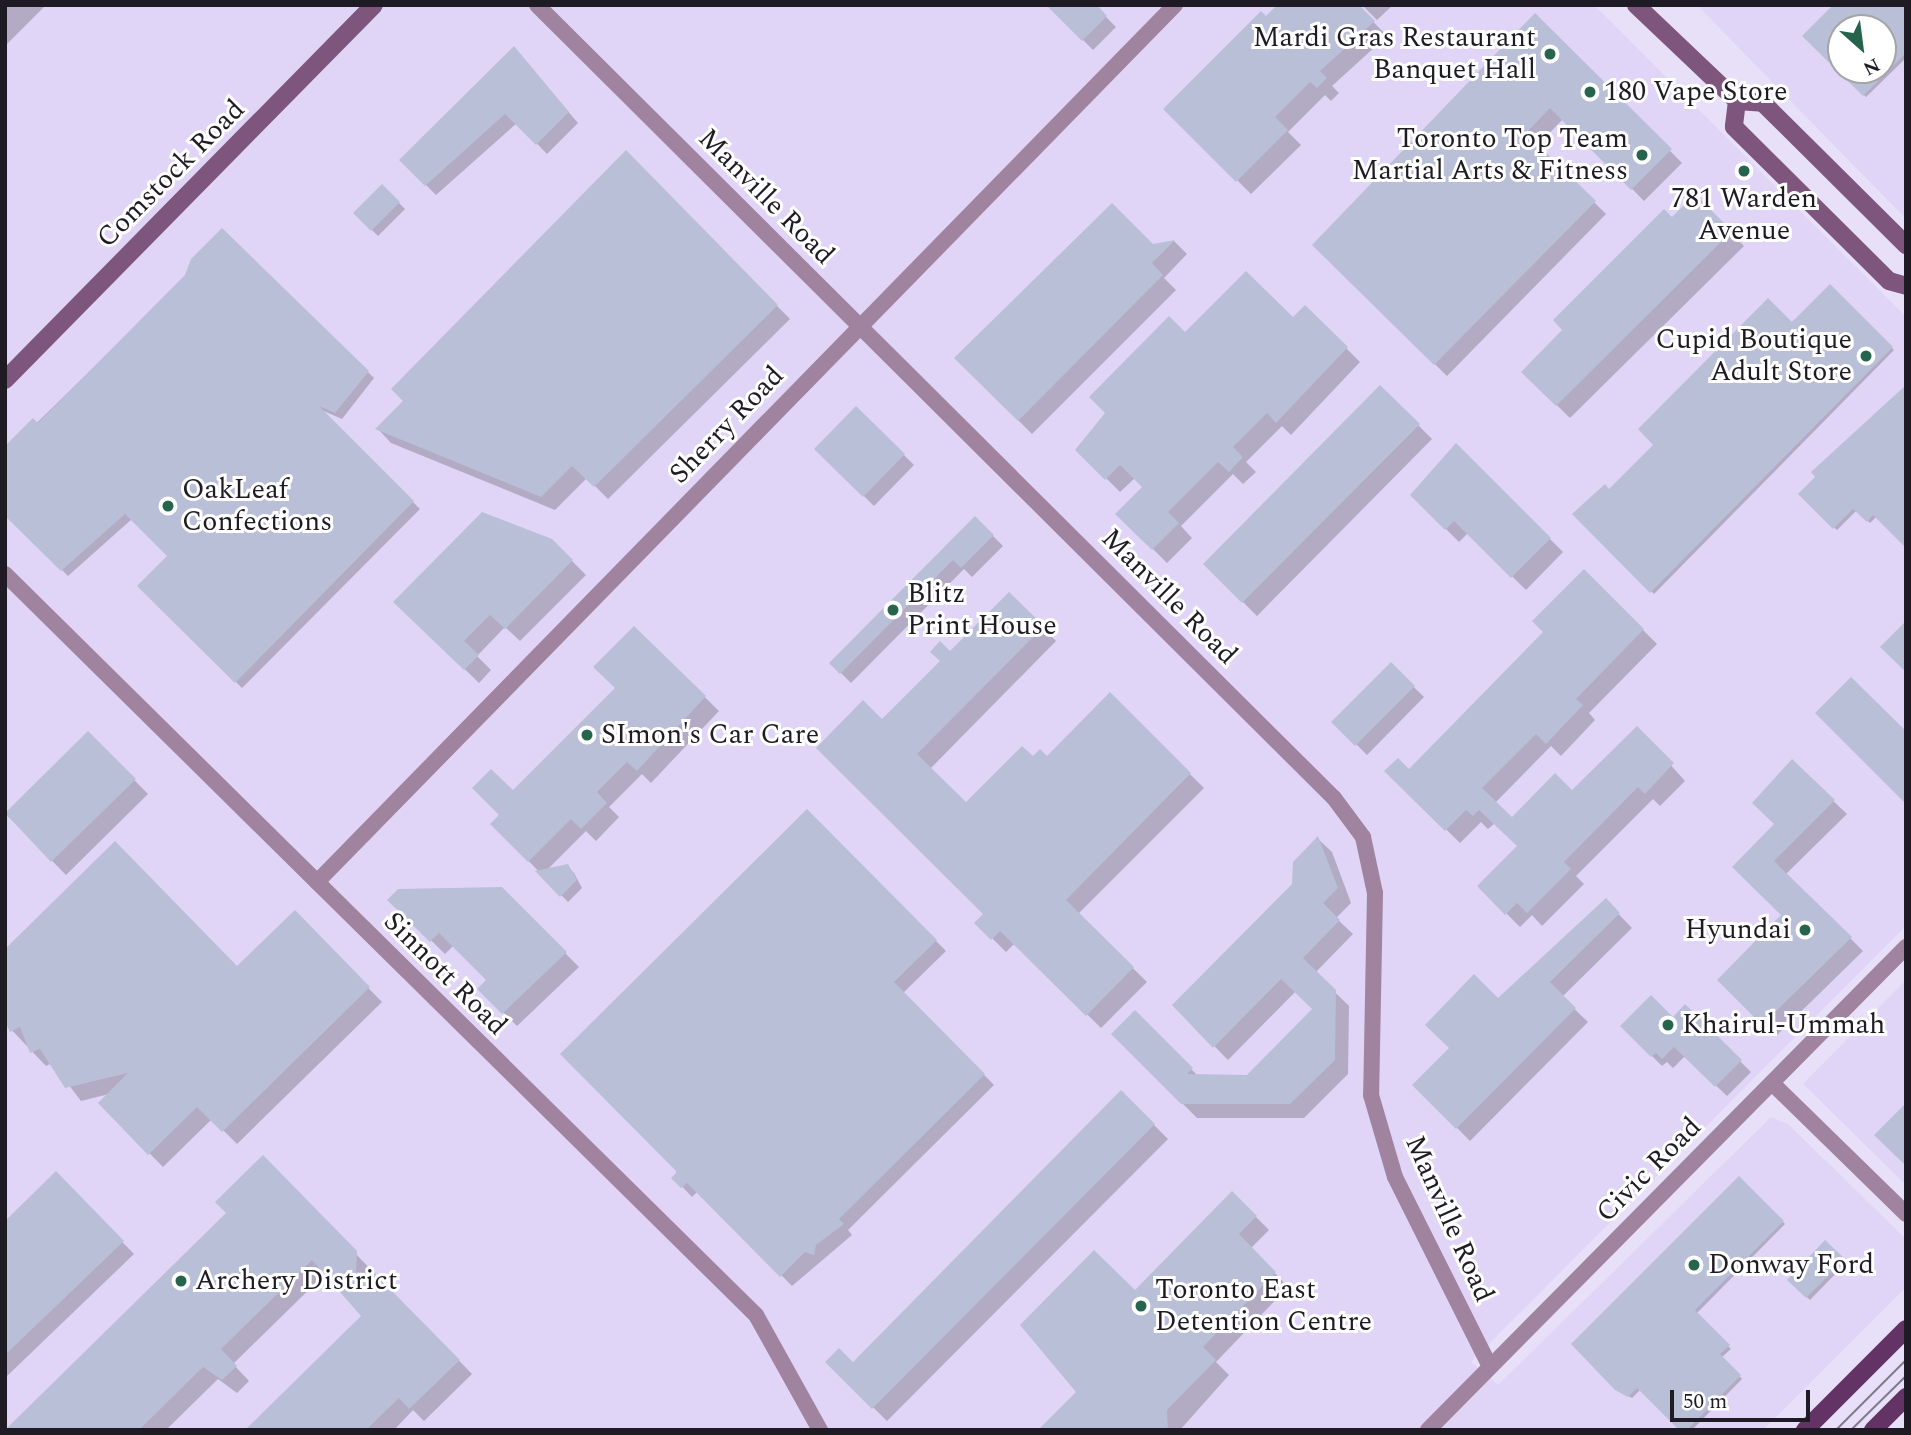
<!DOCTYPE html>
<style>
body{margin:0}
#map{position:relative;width:1911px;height:1435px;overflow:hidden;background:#e8e0f9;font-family:Spectral,serif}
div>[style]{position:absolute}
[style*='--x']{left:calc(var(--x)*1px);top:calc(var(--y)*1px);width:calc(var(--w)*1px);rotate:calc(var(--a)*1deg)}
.built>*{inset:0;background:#e0d5f6}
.shadow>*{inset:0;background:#0003}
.building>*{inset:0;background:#b8bfd7}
.street>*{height:16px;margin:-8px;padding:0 8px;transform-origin:8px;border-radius:8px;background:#a0839f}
.secondary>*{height:18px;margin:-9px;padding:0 9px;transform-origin:9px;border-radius:9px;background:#7e557d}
.primary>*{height:18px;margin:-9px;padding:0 9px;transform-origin:9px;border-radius:9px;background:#643365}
.tram>*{height:2px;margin:-1px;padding:0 1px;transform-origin:1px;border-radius:1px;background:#807b8c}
.dots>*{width:19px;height:19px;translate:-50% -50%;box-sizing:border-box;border:4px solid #fff;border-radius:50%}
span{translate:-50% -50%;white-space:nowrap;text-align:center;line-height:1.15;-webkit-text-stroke:6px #fff;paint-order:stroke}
.poi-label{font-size:28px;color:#1e1b24}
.right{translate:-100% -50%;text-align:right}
.left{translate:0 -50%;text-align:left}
.street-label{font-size:28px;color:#1e1b24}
.frame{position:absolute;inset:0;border:7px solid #1e1b24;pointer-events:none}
.north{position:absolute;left:1827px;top:14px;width:70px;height:70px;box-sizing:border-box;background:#fff;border:2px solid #a5a4a7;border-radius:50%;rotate:152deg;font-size:19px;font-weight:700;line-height:28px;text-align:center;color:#1e1b24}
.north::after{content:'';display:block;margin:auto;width:24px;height:32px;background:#27644e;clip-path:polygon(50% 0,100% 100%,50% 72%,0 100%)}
.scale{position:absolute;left:1670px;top:1390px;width:140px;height:32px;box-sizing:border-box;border:4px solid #1e1b24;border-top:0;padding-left:9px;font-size:21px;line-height:24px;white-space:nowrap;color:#1e1b24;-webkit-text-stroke:5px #fff;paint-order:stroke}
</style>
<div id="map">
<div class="built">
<i style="clip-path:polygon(5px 5px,1594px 5px,1906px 317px,1906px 926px,1471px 1362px,1498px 1385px,1771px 1117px,1788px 1124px,1906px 1239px,1906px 1287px,1763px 1430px,5px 1430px)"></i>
<i style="clip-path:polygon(evenodd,1697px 5px,1906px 5px,1906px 219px,1697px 5px,1841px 28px,1883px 28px,1883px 70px,1841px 70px,1841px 28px)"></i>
<i style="clip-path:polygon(1906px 980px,1906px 1185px,1803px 1084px)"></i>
</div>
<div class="shadow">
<i style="clip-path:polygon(5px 5px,46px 5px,5px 46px)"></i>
<i style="clip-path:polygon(1048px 5px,1094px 5px,1116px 27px,1093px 50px)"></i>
<i style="clip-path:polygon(1357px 5px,1387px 36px,1332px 86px,1339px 93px,1331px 101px,1325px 95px,1288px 132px,1301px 145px,1251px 194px,1166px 109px,1266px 18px)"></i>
<i style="clip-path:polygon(1362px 5px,1393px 5px,1377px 20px)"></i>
<i style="clip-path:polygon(evenodd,1906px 5px,1906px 58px,1866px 97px,1805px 36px,1906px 5px,1841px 28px,1883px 28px,1883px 70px,1841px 70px,1841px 28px)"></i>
<i style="clip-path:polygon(1535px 15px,1682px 163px,1644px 201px,1563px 119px,1537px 146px,1606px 214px,1447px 376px,1314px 245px)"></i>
<i style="clip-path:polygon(514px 49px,578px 123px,547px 154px,517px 123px,436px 195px,401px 160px)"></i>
<i style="clip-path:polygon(626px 153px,790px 319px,608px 499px,587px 478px,555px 510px,391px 443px,378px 429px)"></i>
<i style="clip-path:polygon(382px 186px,405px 209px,378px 236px,355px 213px)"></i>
<i style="clip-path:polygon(1695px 197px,1744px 246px,1570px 418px,1523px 372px)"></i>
<i style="clip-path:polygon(222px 230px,374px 378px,342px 419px,319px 409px,420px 509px,242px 688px,140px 586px,169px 556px,132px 519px,68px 576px,5px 513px,5px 454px,187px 276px)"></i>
<i style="clip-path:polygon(1174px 241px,1187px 254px,1164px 278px,1176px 290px,1032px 434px,956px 358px,1153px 246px)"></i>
<i style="clip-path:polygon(1830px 287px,1894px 350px,1654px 594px,1574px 514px,1609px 491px)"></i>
<i style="clip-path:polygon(1305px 307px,1360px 362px,1291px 435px,1282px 426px,1246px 462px,1256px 472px,1243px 484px,1233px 474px,1181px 526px,1192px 538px,1167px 563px,1118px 514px,1144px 487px,1135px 478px,1120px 492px,1078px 450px,1185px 335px,1293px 319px)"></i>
<i style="clip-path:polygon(1380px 387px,1432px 439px,1257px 616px,1205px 564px)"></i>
<i style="clip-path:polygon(856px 408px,914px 465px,874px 506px,816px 449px)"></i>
<i style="clip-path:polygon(1456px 445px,1563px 552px,1526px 590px,1468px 533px,1459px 542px,1412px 495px)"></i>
<i style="clip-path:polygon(1817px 477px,1877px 516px,1870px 523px,1857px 510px,1837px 530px,1800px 494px)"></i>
<i style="clip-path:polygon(975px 518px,1003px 546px,972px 577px,964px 569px,851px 683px,831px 663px)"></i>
<i style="clip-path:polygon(551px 540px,586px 575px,520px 641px,505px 627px,477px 656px,491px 670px,479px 683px,396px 602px)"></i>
<i style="clip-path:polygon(1584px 571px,1657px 644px,1589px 713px,1595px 720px,1561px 756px,1551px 746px,1495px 803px,1512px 820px,1572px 792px,1650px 742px,1685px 781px,1660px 806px,1653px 799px,1576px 876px,1584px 884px,1542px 926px,1532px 915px,1520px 927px,1479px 886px,1519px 846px,1495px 823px,1488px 829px,1481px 822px,1460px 843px,1387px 771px,1409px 771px,1546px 632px)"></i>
<i style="clip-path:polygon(1009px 594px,1056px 641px,930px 769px,966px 805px,1033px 759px,1047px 758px,1110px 695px,1204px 788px,1078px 914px,1147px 982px,1101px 1028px,1015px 943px,1006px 952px,977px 923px,985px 914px,882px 722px)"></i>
<i style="clip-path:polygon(634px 628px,719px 711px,651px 783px,642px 774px,609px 807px,619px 817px,596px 841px,586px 831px,548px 869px,567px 866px,574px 873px,582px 888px,568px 902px,493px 824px,513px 793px,617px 688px)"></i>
<i style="clip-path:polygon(1391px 665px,1424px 697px,1367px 755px,1334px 722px)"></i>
<i style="clip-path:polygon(88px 733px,148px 794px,66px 875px,6px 814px)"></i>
<i style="clip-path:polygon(1792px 762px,1847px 814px,1786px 874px,1863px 951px,1776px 1036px,1719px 980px,1783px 915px,1735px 867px,1776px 824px)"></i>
<i style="clip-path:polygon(807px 811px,946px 951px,903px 993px,994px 1085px,848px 1230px,852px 1235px,792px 1286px,698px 1191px,692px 1197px,674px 1178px)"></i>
<i style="clip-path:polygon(1318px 839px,1332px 852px,1351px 903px,1336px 918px,1353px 934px,1315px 973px,1349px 1006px,1348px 1074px,1304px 1118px,1197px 1118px,1113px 1034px,1135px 1013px,1198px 1076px,1248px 1076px,1315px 1010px,1296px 991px,1228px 1060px,1174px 1005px,1294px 884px)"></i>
<i style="clip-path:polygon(501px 889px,579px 967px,517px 1026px,480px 989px,489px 980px,454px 945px,445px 954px,390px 900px)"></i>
<i style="clip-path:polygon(1606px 901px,1632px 928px,1562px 997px,1588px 1022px,1470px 1141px,1415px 1085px)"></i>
<i style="clip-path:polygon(295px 913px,382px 1002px,237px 1144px,212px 1119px,163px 1167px,100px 1103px,109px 1094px,81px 1101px,52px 1063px,46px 1066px,5px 1023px,5px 951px,237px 969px)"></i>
<i style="clip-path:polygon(1685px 1007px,1751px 1072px,1727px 1096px,1685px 1056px,1673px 1068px,1667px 1062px,1662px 1066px,1622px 1026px,1673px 1019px)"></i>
<i style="clip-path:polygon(1121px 1092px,1168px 1139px,887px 1421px,827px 1362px,853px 1364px)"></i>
<i style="clip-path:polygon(263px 1158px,472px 1374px,424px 1421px,413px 1410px,394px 1430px,247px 1430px,363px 1316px,326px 1273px,233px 1364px,249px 1381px,237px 1393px,218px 1379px,166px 1430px,7px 1430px,228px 1213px)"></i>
<i style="clip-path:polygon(56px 1174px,134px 1254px,5px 1378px,5px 1223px)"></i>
<i style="clip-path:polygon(1739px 1178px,1785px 1224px,1696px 1314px,1731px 1349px,1721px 1358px,1742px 1379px,1692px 1430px,1681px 1430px,1641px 1389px,1632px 1398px,1620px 1392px)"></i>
<i style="clip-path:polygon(1232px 1193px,1269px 1230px,1251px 1248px,1288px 1287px,1216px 1362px,1229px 1375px,1180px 1430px,1041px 1430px,1078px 1392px,1135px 1292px)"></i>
<i style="clip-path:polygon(1825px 1242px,1846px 1263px,1810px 1300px,1789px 1279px)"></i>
</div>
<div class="building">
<i style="clip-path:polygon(1046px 5px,1097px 5px,1107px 16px,1082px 41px)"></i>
<i style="clip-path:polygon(1277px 5px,1359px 5px,1375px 21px,1320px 71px,1327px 78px,1317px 88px,1310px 82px,1275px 117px,1288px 130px,1236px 182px,1163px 109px,1261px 11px,1266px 16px)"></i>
<i style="clip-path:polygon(evenodd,1833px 5px,1906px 5px,1906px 53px,1863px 96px,1802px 36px,1833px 5px,1841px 28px,1883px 28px,1883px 70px,1841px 70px,1841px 28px)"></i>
<i style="clip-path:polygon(1535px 13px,1672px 149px,1631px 190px,1550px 108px,1526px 133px,1596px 201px,1434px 365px,1312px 245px)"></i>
<i style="clip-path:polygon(514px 46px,569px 112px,536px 145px,505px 114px,425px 186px,399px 160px)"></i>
<i style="clip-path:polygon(626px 150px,778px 305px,594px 487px,572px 466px,541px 497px,375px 429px,403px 401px,391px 389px)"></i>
<i style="clip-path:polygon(382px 184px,400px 202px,371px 231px,353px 213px)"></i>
<i style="clip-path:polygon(1695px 194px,1732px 231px,1556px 406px,1521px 372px,1562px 330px,1553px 320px,1664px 209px,1672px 217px)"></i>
<i style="clip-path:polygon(1112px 203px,1153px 244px,1175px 240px,1152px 263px,1163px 275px,1018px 421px,954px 358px)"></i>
<i style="clip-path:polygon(222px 228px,369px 371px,335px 413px,319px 406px,414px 501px,235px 683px,137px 586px,167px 556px,125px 514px,61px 571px,5px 516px,5px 446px,33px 418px,38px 423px,185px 275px,191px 259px)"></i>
<i style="clip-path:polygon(1246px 271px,1293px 317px,1305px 305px,1348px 347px,1276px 423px,1267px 413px,1233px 447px,1243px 457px,1229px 472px,1218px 462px,1168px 512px,1179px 523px,1152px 550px,1115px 514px,1142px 487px,1120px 465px,1105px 480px,1075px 450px,1105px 413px,1089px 397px,1169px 316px,1185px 332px)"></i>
<i style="clip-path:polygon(1830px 284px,1893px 347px,1650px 593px,1572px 514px,1605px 484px,1609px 489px,1653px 445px,1638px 429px,1768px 298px,1792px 322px)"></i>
<i style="clip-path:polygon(1380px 385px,1420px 424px,1242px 603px,1203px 564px)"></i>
<i style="clip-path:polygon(1906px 385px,1906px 548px,1873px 515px,1867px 522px,1853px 509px,1833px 529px,1798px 494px,1815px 477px,1811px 472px)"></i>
<i style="clip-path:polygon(856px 406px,905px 454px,863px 497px,814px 449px)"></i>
<i style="clip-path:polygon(1456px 443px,1551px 538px,1511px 578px,1454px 521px,1445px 530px,1410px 495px)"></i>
<i style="clip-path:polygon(482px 512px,552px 539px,573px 560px,505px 629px,490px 615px,464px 641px,479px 655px,464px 670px,393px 602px)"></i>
<i style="clip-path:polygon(975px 516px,994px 535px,961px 568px,953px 560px,840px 674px,829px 663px)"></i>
<i style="clip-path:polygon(1584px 569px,1644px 629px,1576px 699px,1583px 705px,1546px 744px,1536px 734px,1482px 788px,1512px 817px,1555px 773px,1572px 790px,1637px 726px,1674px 763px,1645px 794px,1638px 787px,1564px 862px,1571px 869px,1527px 913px,1517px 903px,1505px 915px,1477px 886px,1517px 846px,1479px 810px,1473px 816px,1466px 810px,1445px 831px,1384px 771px,1398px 758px,1409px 769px,1543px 632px,1532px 621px)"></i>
<i style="clip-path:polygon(1009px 592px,1044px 626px,917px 754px,966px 802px,1022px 746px,1033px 756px,1040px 749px,1047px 756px,1110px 692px,1191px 773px,1066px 900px,1134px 967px,1086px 1016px,1000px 931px,991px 940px,974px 923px,983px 914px,816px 748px,863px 700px,882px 719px,940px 661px,930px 652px,940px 641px,950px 651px)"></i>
<i style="clip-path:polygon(1906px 621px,1906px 672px,1880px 647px)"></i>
<i style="clip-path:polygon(634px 626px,706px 696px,637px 771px,627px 762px,597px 792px,607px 803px,581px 829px,571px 819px,528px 862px,490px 824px,499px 815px,472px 788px,491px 769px,513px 790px,615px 688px,593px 667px)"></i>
<i style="clip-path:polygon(1391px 662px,1415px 686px,1355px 746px,1331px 722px)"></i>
<i style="clip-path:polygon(1851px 677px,1906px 731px,1906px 804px,1815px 713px)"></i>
<i style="clip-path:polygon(88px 731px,136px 779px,51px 862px,5px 813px)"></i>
<i style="clip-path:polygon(1792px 759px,1835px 800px,1774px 861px,1852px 937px,1762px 1025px,1717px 980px,1781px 915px,1732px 867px,1774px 824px,1752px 803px)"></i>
<i style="clip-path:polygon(807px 809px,937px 940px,894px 982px,985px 1074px,839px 1219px,844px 1224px,816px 1245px,814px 1255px,805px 1252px,780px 1277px,687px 1183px,681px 1188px,671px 1178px,677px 1172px,560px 1054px)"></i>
<i style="clip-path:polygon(1318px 836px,1338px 888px,1323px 903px,1340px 920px,1303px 958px,1336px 990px,1335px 1060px,1290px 1104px,1181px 1104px,1111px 1034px,1135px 1010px,1193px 1068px,1187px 1074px,1247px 1075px,1312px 1009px,1281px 979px,1213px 1048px,1172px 1005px,1292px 884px,1293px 862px)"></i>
<i style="clip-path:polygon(115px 841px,237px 966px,295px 910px,370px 987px,222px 1132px,197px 1107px,148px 1155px,98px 1103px,128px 1073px,65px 1088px,40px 1049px,30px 1053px,20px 1027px,10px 1032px,5px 1021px,5px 949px)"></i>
<i style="clip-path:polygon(568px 864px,577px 880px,560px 897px,535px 871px)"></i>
<i style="clip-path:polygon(502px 887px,567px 952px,502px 1014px,477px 989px,486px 980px,439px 933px,430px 942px,387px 900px,398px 889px)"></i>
<i style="clip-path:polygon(1606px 898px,1620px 913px,1550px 982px,1576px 1008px,1456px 1129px,1412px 1085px,1449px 1048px,1425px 1025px,1474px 974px,1498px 998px)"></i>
<i style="clip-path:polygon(1651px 995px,1673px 1017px,1685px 1004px,1742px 1060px,1715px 1087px,1674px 1047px,1662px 1059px,1656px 1053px,1651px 1057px,1620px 1026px)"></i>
<i style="clip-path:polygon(1121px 1090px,1155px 1124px,872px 1409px,825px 1362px,839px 1348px,853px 1362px)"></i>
<i style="clip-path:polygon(1906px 1103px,1906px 1166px,1874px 1135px)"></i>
<i style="clip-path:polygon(263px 1155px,357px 1251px,356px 1272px,373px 1272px,460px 1360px,409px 1409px,399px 1398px,366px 1430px,245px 1430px,361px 1316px,312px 1260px,221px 1349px,237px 1366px,222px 1380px,203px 1367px,139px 1430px,5px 1430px,226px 1213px,215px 1202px)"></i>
<i style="clip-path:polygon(56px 1171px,124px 1241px,5px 1355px,5px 1221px)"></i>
<i style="clip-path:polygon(1739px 1176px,1784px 1221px,1695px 1310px,1730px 1345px,1720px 1354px,1741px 1375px,1687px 1430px,1679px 1430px,1637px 1388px,1628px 1397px,1615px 1390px,1571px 1344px)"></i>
<i style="clip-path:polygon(1232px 1191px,1257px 1216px,1239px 1234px,1276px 1272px,1203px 1347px,1216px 1360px,1167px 1410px,1168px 1430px,1038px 1430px,1076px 1392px,1020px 1325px,1094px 1250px,1135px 1290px)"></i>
<i style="clip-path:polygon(1825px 1240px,1845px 1259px,1806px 1298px,1787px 1280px)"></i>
</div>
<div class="street">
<i style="--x:537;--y:5;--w:1124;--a:44.86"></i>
<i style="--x:1334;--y:798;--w:49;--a:53.4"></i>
<i style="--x:1363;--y:837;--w:57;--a:77.9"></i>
<i style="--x:1375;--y:893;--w:202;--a:91.1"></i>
<i style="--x:1371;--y:1095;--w:85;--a:73.7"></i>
<i style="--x:1395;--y:1177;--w:212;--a:63.4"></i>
<i style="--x:5;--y:574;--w:1055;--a:44.62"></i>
<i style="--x:756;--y:1315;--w:132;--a:60.9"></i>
<i style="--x:317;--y:882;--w:1227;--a:-45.63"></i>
<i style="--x:1773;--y:1084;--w:186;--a:44.3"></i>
<i style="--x:1428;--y:1430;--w:680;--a:-45.3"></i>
</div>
<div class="secondary">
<i style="--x:1636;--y:5;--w:139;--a:43.5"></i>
<i style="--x:1737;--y:101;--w:26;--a:4"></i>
<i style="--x:1763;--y:103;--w:202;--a:44.8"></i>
<i style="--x:1737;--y:101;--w:26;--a:97"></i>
<i style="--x:1734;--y:127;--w:218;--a:44.8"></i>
<i style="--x:1889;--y:281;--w:18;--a:16"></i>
<i style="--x:5;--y:380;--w:526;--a:-45.46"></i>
</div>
<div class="primary">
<i style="--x:1805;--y:1430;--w:143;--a:-45"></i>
<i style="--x:1873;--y:1430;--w:47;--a:-45"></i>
</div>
<div class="tram">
<i style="--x:1836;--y:1430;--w:99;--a:-45"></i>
<i style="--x:1851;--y:1430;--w:77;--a:-44.5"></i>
</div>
<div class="dots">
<i style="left:1550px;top:54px;background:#27644e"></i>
<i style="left:1590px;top:92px;background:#27644e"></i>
<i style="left:1642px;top:155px;background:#27644e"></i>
<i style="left:1744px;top:171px;background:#27644e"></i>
<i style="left:1866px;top:356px;background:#27644e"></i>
<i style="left:168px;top:506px;background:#27644e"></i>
<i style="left:893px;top:610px;background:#27644e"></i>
<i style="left:587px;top:735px;background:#27644e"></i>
<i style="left:1805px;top:930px;background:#27644e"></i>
<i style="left:1668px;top:1025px;background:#27644e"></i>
<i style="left:1694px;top:1265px;background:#27644e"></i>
<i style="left:181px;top:1281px;background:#27644e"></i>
<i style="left:1141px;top:1306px;background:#27644e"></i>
</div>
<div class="poi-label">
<span class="right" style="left:1536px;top:54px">Mardi Gras Restaurant<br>Banquet Hall</span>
<span class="left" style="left:1604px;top:92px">180 Vape Store</span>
<span class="right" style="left:1628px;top:155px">Toronto Top Team<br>Martial Arts &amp; Fitness</span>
<span style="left:1744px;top:215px">781 Warden<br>Avenue</span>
<span class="right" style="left:1852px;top:356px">Cupid Boutique<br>Adult Store</span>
<span class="left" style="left:182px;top:506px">OakLeaf<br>Confections</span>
<span class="left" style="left:907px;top:610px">Blitz<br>Print House</span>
<span class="left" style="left:601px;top:735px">SImon's Car Care</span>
<span class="right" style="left:1791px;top:930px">Hyundai</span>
<span class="left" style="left:1682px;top:1025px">Khairul-Ummah</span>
<span class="left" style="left:1708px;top:1265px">Donway Ford</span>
<span class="left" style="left:195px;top:1281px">Archery District</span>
<span class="left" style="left:1155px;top:1306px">Toronto East<br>Detention Centre</span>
</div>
<div class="street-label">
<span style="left:171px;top:174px;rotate:-45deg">Comstock Road</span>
<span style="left:766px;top:197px;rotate:45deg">Manville Road</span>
<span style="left:727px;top:425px;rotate:-46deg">Sherry Road</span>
<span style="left:1169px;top:597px;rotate:45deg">Manville Road</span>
<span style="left:445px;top:974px;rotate:45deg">Sinnott Road</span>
<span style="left:1649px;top:1170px;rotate:-45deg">Civic Road</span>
<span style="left:1449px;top:1219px;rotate:66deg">Manville Road</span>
</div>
<div class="frame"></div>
<div class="north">N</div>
<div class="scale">50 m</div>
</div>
